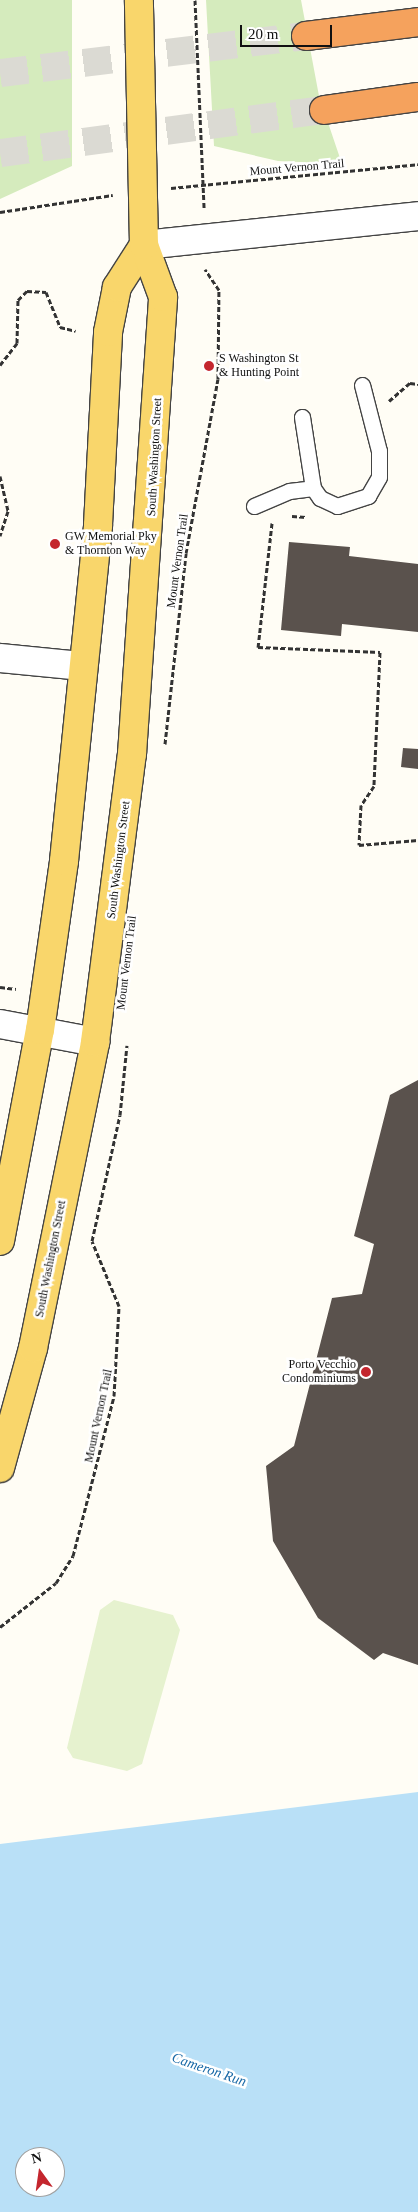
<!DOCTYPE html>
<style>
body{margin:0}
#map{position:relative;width:418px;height:2212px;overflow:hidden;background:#fffdf5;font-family:Georgia,serif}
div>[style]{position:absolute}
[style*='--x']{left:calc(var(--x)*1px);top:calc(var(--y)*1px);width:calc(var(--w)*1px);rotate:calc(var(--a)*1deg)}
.green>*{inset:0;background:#d5ebbd}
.pitch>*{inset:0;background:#e6f2cf}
.water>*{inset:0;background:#b9e0f7}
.building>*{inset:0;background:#5a524d}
.highway-tunnel>*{height:28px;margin-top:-14px;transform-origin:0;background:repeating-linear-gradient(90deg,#dbdad3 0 28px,transparent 0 42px)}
.path>*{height:3px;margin-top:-1.5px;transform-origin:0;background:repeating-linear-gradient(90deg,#333 0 5px,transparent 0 7.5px)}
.roads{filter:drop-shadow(1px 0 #444) drop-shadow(-1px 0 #444) drop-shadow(0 1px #444) drop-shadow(0 -1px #444)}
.lane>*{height:15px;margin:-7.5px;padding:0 7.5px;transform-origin:7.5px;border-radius:7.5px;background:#fff}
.street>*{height:28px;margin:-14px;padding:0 14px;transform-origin:14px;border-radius:14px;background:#fff}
.primary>*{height:28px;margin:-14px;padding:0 14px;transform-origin:14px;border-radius:14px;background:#f9d66b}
.highway>*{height:28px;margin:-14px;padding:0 14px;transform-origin:14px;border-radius:14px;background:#f5a25d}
.dots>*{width:14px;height:14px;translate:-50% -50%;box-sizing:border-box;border:2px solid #fff;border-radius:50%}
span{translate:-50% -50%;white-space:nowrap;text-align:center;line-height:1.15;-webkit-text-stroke:5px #fff;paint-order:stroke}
.street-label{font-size:12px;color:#111}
.poi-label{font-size:12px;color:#111}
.left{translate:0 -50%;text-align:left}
.right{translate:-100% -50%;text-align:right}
.water-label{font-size:14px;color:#1768a6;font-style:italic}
.north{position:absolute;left:15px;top:2147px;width:50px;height:50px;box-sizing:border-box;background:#fff;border:1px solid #a0a0a0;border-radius:50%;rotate:346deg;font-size:14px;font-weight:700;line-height:20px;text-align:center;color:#111}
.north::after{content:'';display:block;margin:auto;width:18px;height:22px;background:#c4262e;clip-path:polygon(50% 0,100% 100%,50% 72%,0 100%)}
.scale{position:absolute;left:240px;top:25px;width:92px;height:22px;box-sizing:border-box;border:2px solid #111;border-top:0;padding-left:6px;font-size:15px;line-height:18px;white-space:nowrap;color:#111;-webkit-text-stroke:4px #fff;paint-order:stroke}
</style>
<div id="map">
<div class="green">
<i style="clip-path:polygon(0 0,72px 0,72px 166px,0 199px)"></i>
<i style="clip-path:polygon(206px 0,301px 0,319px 96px,342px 164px,278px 161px,214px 146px)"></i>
</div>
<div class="pitch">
<i style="clip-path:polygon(114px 1600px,173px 1615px,180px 1630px,142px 1764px,127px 1771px,73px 1758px,67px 1748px,100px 1610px)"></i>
</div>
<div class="water">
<i style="clip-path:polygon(evenodd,418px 1792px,418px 2212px,0 2212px,0 1844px,418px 1792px,25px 2157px,55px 2157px,55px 2187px,25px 2187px,25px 2157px)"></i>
</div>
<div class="building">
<i style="clip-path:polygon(289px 542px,350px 547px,349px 556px,418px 564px,418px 632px,342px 624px,341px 636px,281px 630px)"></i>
<i style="clip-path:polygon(403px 748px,418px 749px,418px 769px,401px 767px)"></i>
<i style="clip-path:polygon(418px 1080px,418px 1665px,383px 1653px,374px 1660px,318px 1618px,273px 1541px,266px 1466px,294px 1446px,332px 1298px,362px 1294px,374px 1244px,354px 1236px,390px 1095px)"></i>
</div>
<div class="highway-tunnel">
<i style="--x:0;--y:73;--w:308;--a:-6.9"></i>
<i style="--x:0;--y:153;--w:327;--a:-7.6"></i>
</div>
<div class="path">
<i style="--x:195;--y:0;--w:209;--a:87.5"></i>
<i style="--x:171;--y:188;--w:248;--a:-5.5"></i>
<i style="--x:0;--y:212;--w:114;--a:-8.6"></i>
<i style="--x:0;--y:365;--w:28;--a:-52"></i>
<i style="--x:17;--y:343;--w:43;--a:-88.7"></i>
<i style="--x:18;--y:300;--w:13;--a:-45"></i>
<i style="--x:27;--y:291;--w:19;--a:3"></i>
<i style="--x:46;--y:292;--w:38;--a:68"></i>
<i style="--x:60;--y:327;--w:16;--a:14"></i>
<i style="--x:389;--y:401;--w:28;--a:-41"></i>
<i style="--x:410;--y:383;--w:8;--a:7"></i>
<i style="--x:0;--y:476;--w:36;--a:77"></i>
<i style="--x:8;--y:511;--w:26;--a:108"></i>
<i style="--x:292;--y:516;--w:14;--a:4"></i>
<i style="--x:272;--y:523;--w:125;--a:96.4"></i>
<i style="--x:258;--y:647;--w:122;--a:2.3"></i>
<i style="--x:380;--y:652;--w:134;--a:92.6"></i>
<i style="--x:374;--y:786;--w:23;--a:124"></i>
<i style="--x:361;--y:805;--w:40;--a:92.9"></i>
<i style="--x:359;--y:845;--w:59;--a:-4.8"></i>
<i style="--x:165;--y:744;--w:192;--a:-83.7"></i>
<i style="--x:186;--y:553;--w:177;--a:-79.6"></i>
<i style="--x:218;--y:379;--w:89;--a:-89.4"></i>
<i style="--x:219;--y:290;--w:25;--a:-124"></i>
<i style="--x:0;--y:987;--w:16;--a:7"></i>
<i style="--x:0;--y:1627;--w:71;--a:-38.2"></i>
<i style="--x:56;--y:1583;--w:32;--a:-58"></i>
<i style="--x:73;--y:1556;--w:165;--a:-75.6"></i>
<i style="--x:114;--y:1396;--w:90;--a:-86.8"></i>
<i style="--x:119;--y:1306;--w:70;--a:-112.6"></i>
<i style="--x:92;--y:1241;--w:129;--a:-77.5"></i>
<i style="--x:120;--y:1115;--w:70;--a:-84.3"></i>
</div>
<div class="roads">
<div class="lane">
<i style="--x:302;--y:417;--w:72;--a:81.2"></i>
<i style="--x:254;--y:506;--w:38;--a:-23"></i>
<i style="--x:289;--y:491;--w:24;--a:-7"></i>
<i style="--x:313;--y:488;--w:12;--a:55"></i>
<i style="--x:320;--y:498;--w:19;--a:25"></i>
<i style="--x:337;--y:506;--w:33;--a:-18"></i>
<i style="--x:368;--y:496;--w:22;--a:-60"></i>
<i style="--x:379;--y:477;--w:26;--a:-90"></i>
<i style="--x:379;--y:451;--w:68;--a:-104.4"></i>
</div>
<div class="street">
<i style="--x:144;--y:245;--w:276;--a:-6"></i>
<i style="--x:0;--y:658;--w:82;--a:5.6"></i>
<i style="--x:0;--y:1024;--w:97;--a:10.7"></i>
</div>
<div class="primary">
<i style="--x:0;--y:1241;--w:215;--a:-79.3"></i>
<i style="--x:40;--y:1030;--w:171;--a:-81.9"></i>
<i style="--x:64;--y:861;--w:338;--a:-84.2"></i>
<i style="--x:98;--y:525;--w:193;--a:-87"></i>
<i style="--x:108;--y:332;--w:46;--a:-78.7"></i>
<i style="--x:117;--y:287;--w:50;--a:-57.3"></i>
<i style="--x:0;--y:1468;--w:124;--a:-74.6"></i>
<i style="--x:33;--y:1348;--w:312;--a:-78.5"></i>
<i style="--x:95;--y:1042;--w:290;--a:-82.7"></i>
<i style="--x:132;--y:754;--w:458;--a:-86.1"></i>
<i style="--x:163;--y:297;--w:55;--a:-110.1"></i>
<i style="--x:144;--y:245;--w:245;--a:-91.2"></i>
</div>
<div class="highway">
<i style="--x:306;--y:36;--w:113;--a:-7.1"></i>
<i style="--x:324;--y:110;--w:95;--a:-7.9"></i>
</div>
</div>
<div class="dots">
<i style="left:209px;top:366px;background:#c4262e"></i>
<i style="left:55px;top:544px;background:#c4262e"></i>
<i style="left:366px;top:1372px;background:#c4262e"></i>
</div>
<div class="street-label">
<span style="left:297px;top:168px;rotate:-5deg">Mount Vernon Trail</span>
<span style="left:155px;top:457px;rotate:-87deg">South Washington Street</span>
<span style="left:178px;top:561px;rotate:-82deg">Mount Vernon Trail</span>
<span style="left:119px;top:860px;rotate:-83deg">South Washington Street</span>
<span style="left:127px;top:963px;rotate:-83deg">Mount Vernon Trail</span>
<span style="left:51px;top:1259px;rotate:-79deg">South Washington Street</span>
<span style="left:99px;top:1416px;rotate:-78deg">Mount Vernon Trail</span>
</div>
<div class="poi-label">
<span class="left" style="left:219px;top:366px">S Washington St<br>&amp; Hunting Point</span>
<span class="left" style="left:65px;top:544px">GW Memorial Pky<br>&amp; Thornton Way</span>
<span class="right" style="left:356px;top:1372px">Porto Vecchio<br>Condominiums</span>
</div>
<div class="water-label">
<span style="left:209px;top:2070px;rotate:19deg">Cameron Run</span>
</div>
<div class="north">N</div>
<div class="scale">20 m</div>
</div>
